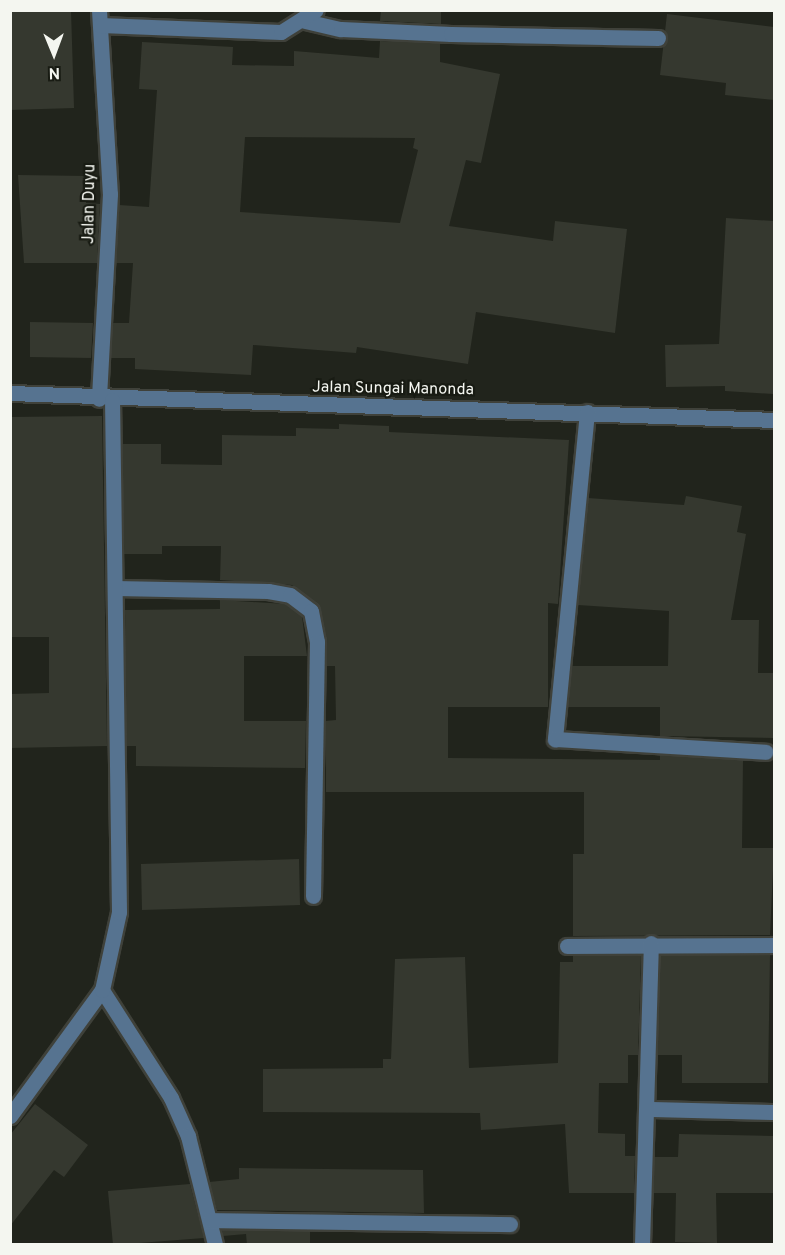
<!DOCTYPE html>
<style>
body{margin:0}
#map{position:relative;width:785px;height:1255px;overflow:hidden;background:#21241c;font-family:Overpass,sans-serif}
div>[style]{position:absolute}
[style*='--x']{left:calc(var(--x)*1px);top:calc(var(--y)*1px);width:calc(var(--w)*1px);rotate:calc(var(--a)*1deg)}
.building>*{inset:0;background:#35382f}
.roads{filter:drop-shadow(2px 0 #3f413a) drop-shadow(-2px 0 #3f413a) drop-shadow(0 2px #3f413a) drop-shadow(0 -2px #3f413a)}
.street>*{height:15px;margin:-7.5px;padding:0 7.5px;transform-origin:7.5px;border-radius:7.5px;background:#567390}
span{translate:-50% -50%;white-space:nowrap;text-align:center;line-height:1.15;-webkit-text-stroke:4.5px #181b13;paint-order:stroke}
.street-label{font-size:16px;color:#f4f6f0}
.frame{position:absolute;inset:0;border:12px solid #f4f6f0;pointer-events:none}
.north{position:absolute;left:24px;top:24px;width:60px;height:60px;-webkit-text-stroke:4px #181b13;paint-order:stroke;rotate:179deg;font-size:16px;font-weight:700;line-height:24px;text-align:center;color:#f4f6f0}
.north::after{content:'';display:block;margin:auto;width:21px;height:27px;background:#f4f6f0;clip-path:polygon(50% 0,100% 100%,50% 72%,0 100%)}
</style>
<div id="map">
<div class="building">
<i style="clip-path:polygon(10px 10px,71px 10px,74px 108px,10px 110px)"></i>
<i style="clip-path:polygon(381px 10px,441px 10px,441px 24px,380px 21px)"></i>
<i style="clip-path:polygon(667px 14px,774px 27px,774px 100px,725px 95px,726px 83px,660px 75px)"></i>
<i style="clip-path:polygon(evenodd,380px 41px,440px 43px,440px 62px,500px 74px,481px 163px,466px 160px,449px 226px,553px 241px,555px 221px,627px 229px,615px 333px,476px 312px,468px 364px,357px 347px,356px 353px,253px 345px,251px 375px,135px 369px,135px 358px,111px 358px,113px 323px,129px 323px,133px 263px,116px 263px,119px 205px,149px 207px,157px 90px,139px 89px,142px 42px,233px 47px,232px 65px,294px 66px,294px 51px,379px 58px,380px 41px,245px 137px,415px 138px,413px 148px,418px 150px,400px 223px,240px 212px,245px 137px)"></i>
<i style="clip-path:polygon(18px 175px,87px 176px,86px 203px,100px 204px,97px 263px,24px 263px)"></i>
<i style="clip-path:polygon(726px 218px,774px 221px,773px 394px,725px 391px,725px 386px,666px 387px,665px 345px,719px 344px)"></i>
<i style="clip-path:polygon(30px 322px,93px 323px,91px 358px,30px 357px)"></i>
<i style="clip-path:polygon(102px 416px,107px 746px,10px 748px,10px 694px,49px 693px,49px 637px,10px 637px,10px 417px)"></i>
<i style="clip-path:polygon(339px 424px,389px 426px,389px 432px,569px 440px,558px 604px,548px 603px,548px 707px,448px 707px,448px 758px,660px 760px,660px 755px,743px 760px,742px 848px,774px 848px,770px 935px,573px 936px,573px 854px,584px 854px,584px 792px,326px 792px,326px 721px,336px 720px,335px 666px,326px 666px,317px 604px,292px 585px,220px 580px,221px 546px,162px 546px,162px 554px,124px 554px,122px 444px,161px 444px,161px 464px,222px 465px,222px 435px,296px 436px,296px 428px,339px 429px)"></i>
<i style="clip-path:polygon(686px 496px,742px 506px,737px 532px,746px 534px,731px 620px,759px 620px,758px 673px,774px 673px,774px 738px,660px 736px,660px 707px,568px 707px,572px 666px,668px 666px,669px 611px,578px 605px,588px 498px,684px 505px)"></i>
<i style="clip-path:polygon(220px 600px,286px 604px,302px 616px,307px 656px,244px 656px,244px 721px,306px 721px,305px 768px,136px 766px,136px 746px,126px 746px,125px 610px,220px 609px)"></i>
<i style="clip-path:polygon(299px 859px,300px 905px,142px 910px,141px 864px)"></i>
<i style="clip-path:polygon(641px 955px,638px 1055px,628px 1055px,628px 1083px,599px 1083px,598px 1133px,625px 1134px,625px 1156px,635px 1156px,634px 1193px,569px 1193px,565px 1124px,481px 1130px,480px 1113px,263px 1112px,263px 1069px,383px 1068px,383px 1059px,391px 1059px,395px 959px,465px 957px,469px 1068px,558px 1063px,560px 962px,573px 962px,573px 956px)"></i>
<i style="clip-path:polygon(660px 955px,770px 955px,768px 1083px,682px 1083px,682px 1055px,657px 1055px)"></i>
<i style="clip-path:polygon(35px 1104px,88px 1145px,64px 1177px,54px 1170px,10px 1226px,10px 1135px)"></i>
<i style="clip-path:polygon(679px 1134px,774px 1136px,774px 1193px,716px 1193px,717px 1243px,675px 1242px,676px 1193px,653px 1193px,654px 1157px,678px 1157px)"></i>
<i style="clip-path:polygon(239px 1168px,423px 1170px,424px 1213px,217px 1210px,209px 1182px,239px 1179px)"></i>
<i style="clip-path:polygon(190px 1184px,204px 1238px,113px 1245px,108px 1191px)"></i>
<i style="clip-path:polygon(222px 1230px,310px 1231px,310px 1245px,247px 1245px,246px 1234px,223px 1236px)"></i>
</div>
<div class="roads">
<div class="street">
<i style="--x:99;--y:10;--w:184;--a:86.6"></i>
<i style="--x:110;--y:194;--w:205;--a:93.1"></i>
<i style="--x:305;--y:21;--w:37;--a:13"></i>
<i style="--x:341;--y:29;--w:110;--a:2.6"></i>
<i style="--x:451;--y:34;--w:207;--a:1.1"></i>
<i style="--x:100;--y:25;--w:181;--a:2.2"></i>
<i style="--x:281;--y:32;--w:41;--a:-32.2"></i>
<i style="--x:10;--y:393;--w:764;--a:2.02"></i>
<i style="--x:587;--y:412;--w:329;--a:95.6"></i>
<i style="--x:555;--y:739;--w:211;--a:3.5"></i>
<i style="--x:115;--y:588;--w:153;--a:1.1"></i>
<i style="--x:268;--y:591;--w:22;--a:10"></i>
<i style="--x:290;--y:595;--w:26;--a:37"></i>
<i style="--x:311;--y:611;--w:32;--a:79"></i>
<i style="--x:317;--y:642;--w:254;--a:90.9"></i>
<i style="--x:567;--y:946;--w:207;--a:-0.3"></i>
<i style="--x:102;--y:990;--w:128;--a:57.4"></i>
<i style="--x:171;--y:1098;--w:42;--a:65.9"></i>
<i style="--x:188;--y:1136;--w:111;--a:76"></i>
<i style="--x:649;--y:1109;--w:125;--a:1.4"></i>
<i style="--x:10;--y:1116;--w:156;--a:-53.9"></i>
<i style="--x:102;--y:990;--w:80;--a:-77.7"></i>
<i style="--x:119;--y:912;--w:512;--a:-90.78"></i>
<i style="--x:210;--y:1220;--w:300;--a:0.8"></i>
<i style="--x:642;--y:1244;--w:301;--a:-88.3"></i>
</div>
</div>
<div class="street-label">
<span style="left:90px;top:204px;rotate:-89deg">Jalan Duyu</span>
<span style="left:393px;top:389px;rotate:1deg">Jalan Sungai Manonda</span>
</div>
<div class="frame"></div>
<div class="north">N</div>
</div>
